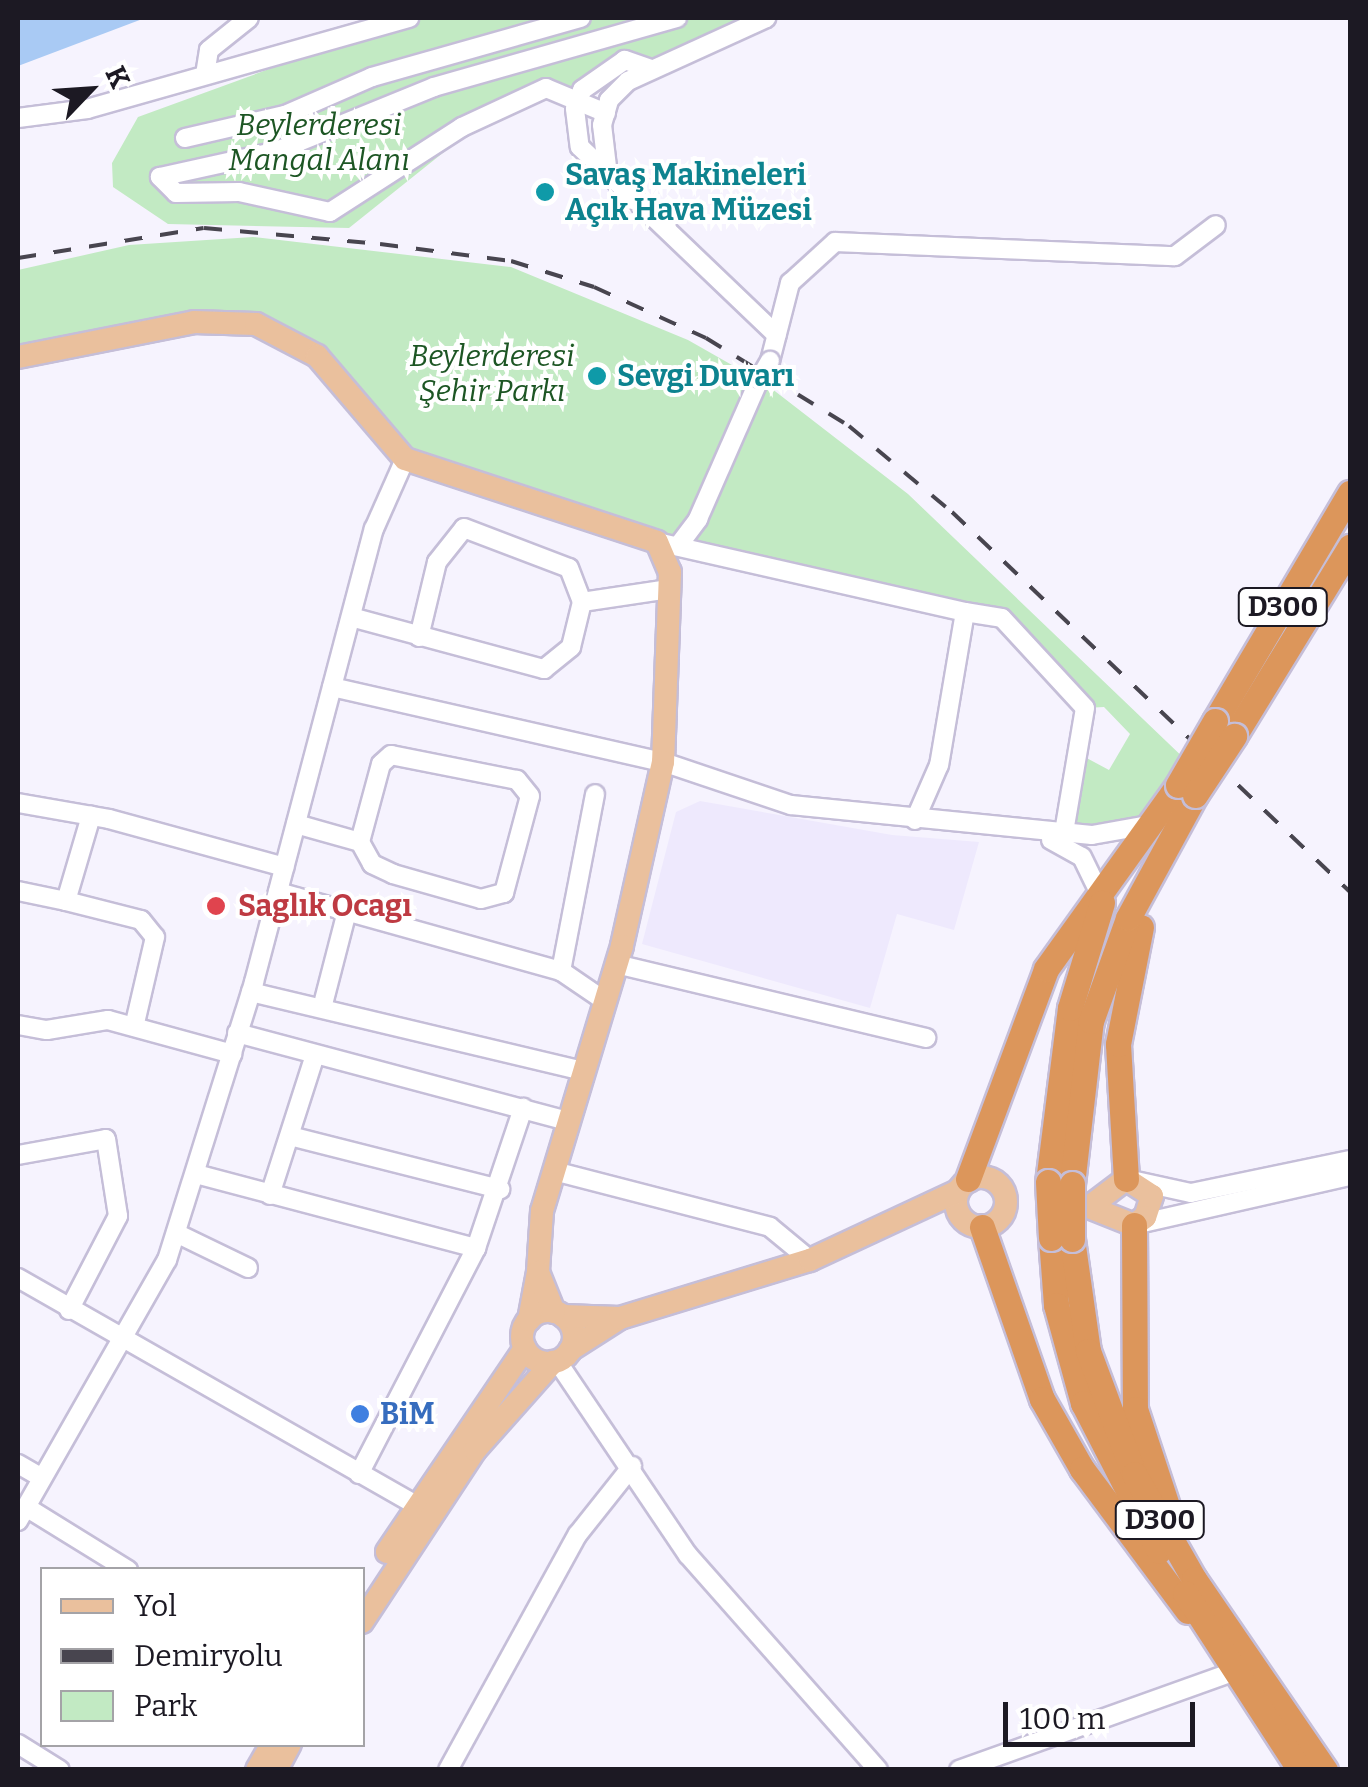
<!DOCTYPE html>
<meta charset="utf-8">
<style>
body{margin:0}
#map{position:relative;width:1368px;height:1787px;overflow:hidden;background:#f6f3fe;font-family:Bitter,serif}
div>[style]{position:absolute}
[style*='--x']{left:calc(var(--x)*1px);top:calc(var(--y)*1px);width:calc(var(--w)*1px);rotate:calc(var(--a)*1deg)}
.built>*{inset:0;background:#eee9fd}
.green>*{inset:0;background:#c2eac3}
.water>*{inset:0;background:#a9caf4}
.roads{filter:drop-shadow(2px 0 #c5bed8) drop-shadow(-2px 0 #c5bed8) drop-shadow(0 2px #c5bed8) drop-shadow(0 -2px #c5bed8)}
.minor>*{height:18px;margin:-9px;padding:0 9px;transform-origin:9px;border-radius:9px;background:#fff}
.major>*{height:22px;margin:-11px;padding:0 11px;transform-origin:11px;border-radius:11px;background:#eac09d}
.major>.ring{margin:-11px;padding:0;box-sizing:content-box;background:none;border:22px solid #eac09d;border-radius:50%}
.highway>*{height:25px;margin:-12.5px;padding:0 12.5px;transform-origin:12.5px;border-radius:12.5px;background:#dc965b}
.rail>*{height:4px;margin-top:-2px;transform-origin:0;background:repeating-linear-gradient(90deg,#48454f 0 18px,transparent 0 36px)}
.bridges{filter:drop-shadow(2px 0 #c5bed8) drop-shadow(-2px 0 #c5bed8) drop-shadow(0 2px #c5bed8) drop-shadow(0 -2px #c5bed8)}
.minor-bridge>*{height:18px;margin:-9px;padding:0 9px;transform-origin:9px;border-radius:9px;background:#fff}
.highway-bridge>*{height:25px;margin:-12.5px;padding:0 12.5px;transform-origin:12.5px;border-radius:12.5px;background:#dc965b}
.dots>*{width:28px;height:28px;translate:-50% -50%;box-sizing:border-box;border:5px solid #fff;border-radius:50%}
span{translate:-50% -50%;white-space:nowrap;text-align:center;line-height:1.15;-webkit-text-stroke:8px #fff;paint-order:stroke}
.shield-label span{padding:2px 8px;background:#fff;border:2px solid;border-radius:8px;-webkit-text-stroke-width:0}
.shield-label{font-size:28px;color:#1c1923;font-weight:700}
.park-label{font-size:30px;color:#1d5624;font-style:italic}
.culture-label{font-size:30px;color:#0d838f;font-weight:700}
.left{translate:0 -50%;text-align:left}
.health-label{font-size:30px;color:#be3a42;font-weight:700}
.shop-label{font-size:30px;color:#366cbe;font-weight:700}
.frame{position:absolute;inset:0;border:20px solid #1c1923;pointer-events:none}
.legend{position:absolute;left:40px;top:1567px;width:325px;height:180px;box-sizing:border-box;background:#fff;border:2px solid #a4a3a7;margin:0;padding:12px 18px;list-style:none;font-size:30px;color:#1c1923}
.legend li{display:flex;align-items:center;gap:20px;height:50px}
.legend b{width:50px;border:2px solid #a4a3a7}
.north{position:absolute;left:40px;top:40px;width:100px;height:100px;-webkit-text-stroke:8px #fff;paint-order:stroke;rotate:65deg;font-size:28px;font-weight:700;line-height:40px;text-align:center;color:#1c1923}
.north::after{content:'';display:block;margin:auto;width:35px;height:45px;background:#1c1923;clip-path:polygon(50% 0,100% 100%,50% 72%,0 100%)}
.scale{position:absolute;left:1003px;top:1702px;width:192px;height:45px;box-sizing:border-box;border:5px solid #1c1923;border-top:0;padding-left:12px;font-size:30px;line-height:35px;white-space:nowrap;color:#1c1923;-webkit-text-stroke:8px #fff;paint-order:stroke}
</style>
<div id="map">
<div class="built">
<i style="clip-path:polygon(700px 801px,892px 835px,979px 842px,954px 930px,897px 914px,870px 1008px,642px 944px,676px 812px)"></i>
</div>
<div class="green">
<i style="clip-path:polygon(409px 18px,766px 18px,651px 69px,640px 62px,469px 132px,349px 228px,168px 224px,113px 187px,112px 163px,138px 117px)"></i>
<i style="clip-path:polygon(253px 237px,511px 267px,688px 340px,767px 385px,908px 494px,1190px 764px,1149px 825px,1064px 833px,1081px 755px,1109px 770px,1130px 734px,1104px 707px,1085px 708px,1002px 618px,657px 542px,405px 459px,342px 381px,256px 324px,18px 357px,18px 270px,129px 245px)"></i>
</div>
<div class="water">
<i style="clip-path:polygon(18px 18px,145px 18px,18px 66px)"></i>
</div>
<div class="roads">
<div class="minor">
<i style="--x:651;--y:69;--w:28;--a:-161"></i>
<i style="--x:625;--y:60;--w:52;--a:145.1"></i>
<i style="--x:582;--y:90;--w:20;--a:110"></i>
<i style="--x:575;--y:109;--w:38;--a:83"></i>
<i style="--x:580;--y:147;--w:272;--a:43.7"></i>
<i style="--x:205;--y:75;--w:25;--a:-81"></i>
<i style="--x:209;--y:50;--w:51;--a:-38.7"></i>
<i style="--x:606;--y:113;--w:65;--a:-157.4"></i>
<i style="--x:546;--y:88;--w:93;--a:155.1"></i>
<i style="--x:462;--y:127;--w:157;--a:147.2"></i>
<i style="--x:330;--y:212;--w:93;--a:-167.6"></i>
<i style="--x:239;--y:192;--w:63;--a:179.1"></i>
<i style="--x:176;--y:193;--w:23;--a:-135"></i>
<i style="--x:160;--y:177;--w:117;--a:-12.4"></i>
<i style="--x:274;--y:152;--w:173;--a:-22.1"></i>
<i style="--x:434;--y:87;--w:253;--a:-15.9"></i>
<i style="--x:18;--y:118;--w:70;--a:-7.4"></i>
<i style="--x:87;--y:109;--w:335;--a:-15.8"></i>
<i style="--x:185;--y:138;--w:103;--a:-13"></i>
<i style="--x:285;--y:115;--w:95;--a:-23.6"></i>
<i style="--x:372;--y:77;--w:217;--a:-15.8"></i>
<i style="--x:608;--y:175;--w:50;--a:-96.8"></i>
<i style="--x:602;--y:125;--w:26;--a:-74"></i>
<i style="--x:609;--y:100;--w:27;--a:-45"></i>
<i style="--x:628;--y:81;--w:152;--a:-24.5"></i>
<i style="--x:770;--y:361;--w:81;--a:-75.6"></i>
<i style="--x:790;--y:283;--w:61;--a:-42.3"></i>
<i style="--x:835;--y:242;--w:340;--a:2.4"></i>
<i style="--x:1175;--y:256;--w:51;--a:-37.1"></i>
<i style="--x:657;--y:542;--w:316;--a:12.8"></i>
<i style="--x:965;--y:612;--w:155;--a:99.6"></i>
<i style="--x:939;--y:765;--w:60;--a:113.6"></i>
<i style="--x:678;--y:546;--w:34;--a:-53"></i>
<i style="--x:698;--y:519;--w:154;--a:-66.3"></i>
<i style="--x:965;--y:612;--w:37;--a:9"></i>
<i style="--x:1002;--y:618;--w:122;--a:47.3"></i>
<i style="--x:1085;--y:708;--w:138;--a:99.6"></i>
<i style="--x:351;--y:617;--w:200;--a:15.1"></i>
<i style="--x:544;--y:669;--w:35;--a:-39"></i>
<i style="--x:571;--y:647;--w:46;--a:-76.3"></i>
<i style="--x:582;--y:602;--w:88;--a:-8.5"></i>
<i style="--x:419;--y:637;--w:77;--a:-76.5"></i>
<i style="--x:437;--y:562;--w:43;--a:-51.5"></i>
<i style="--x:464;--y:528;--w:112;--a:20.9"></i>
<i style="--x:569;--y:568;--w:36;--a:69"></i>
<i style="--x:332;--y:687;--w:339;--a:12.8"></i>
<i style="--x:663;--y:762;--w:135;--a:18.6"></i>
<i style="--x:791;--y:805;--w:302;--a:5.7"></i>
<i style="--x:1092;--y:835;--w:58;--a:-10"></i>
<i style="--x:18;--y:803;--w:92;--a:10"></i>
<i style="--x:109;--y:819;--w:182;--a:15.3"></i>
<i style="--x:296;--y:824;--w:66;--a:15.7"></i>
<i style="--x:360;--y:842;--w:25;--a:61"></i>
<i style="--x:372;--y:864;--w:23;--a:25"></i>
<i style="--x:393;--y:874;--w:91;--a:15.9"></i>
<i style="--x:481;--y:899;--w:24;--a:-15"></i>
<i style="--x:504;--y:893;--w:100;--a:-75"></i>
<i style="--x:530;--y:796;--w:21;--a:-129"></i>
<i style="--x:517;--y:780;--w:128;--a:-168.8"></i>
<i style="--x:391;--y:755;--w:13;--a:138"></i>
<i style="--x:381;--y:764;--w:81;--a:105.1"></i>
<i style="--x:1051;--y:840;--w:35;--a:29"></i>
<i style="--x:1082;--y:857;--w:46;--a:64"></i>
<i style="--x:18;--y:891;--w:49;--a:11.8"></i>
<i style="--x:66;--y:901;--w:89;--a:-73.6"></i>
<i style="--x:278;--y:892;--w:294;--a:15.6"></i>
<i style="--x:561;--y:971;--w:53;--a:34.3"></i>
<i style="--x:66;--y:901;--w:77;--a:14.2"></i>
<i style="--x:141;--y:920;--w:22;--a:51"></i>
<i style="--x:155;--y:937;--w:92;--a:103.1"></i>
<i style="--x:616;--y:964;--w:319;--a:13.4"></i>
<i style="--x:561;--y:971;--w:180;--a:-79.1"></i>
<i style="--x:251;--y:992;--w:341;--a:13.4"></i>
<i style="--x:322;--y:1008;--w:100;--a:-75.5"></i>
<i style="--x:18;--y:1025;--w:29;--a:10"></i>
<i style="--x:47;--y:1030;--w:62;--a:-9.3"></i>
<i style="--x:108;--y:1020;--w:129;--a:15.3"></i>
<i style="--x:237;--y:1033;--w:342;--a:14.9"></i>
<i style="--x:290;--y:1136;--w:217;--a:14.2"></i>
<i style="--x:18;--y:1155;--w:89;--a:-10.3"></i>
<i style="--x:106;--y:1139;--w:78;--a:81.1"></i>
<i style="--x:118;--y:1216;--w:106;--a:117.5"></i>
<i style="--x:554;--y:1171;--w:223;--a:14.5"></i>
<i style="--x:770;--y:1227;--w:52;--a:39.5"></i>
<i style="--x:196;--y:1174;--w:290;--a:14.8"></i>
<i style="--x:1136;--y:1181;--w:56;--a:12.3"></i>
<i style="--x:1191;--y:1193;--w:162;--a:-11.7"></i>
<i style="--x:270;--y:1195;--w:144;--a:-72.2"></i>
<i style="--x:1134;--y:1225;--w:221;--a:-12.8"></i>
<i style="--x:176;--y:1233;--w:80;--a:25.9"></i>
<i style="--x:18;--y:1278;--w:468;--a:29.7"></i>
<i style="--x:557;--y:1361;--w:234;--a:56"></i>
<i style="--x:688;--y:1555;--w:287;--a:48.5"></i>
<i style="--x:18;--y:1464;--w:24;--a:30"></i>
<i style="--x:359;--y:1474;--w:254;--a:-62.6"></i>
<i style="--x:476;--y:1248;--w:148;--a:-71.4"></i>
<i style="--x:26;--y:1507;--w:120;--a:31.7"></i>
<i style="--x:18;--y:1521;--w:301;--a:-60.3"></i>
<i style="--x:167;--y:1260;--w:291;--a:-72.6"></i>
<i style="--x:254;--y:982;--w:469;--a:-75.2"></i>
<i style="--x:374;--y:529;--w:77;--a:-66.1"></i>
<i style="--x:18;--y:1744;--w:49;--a:31.8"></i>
<i style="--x:448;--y:1770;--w:269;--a:-61.2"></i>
<i style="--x:578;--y:1534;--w:87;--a:-51.5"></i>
<i style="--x:959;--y:1770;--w:291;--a:-19.7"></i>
</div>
<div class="major">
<i style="--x:18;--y:357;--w:179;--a:-11.2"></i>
<i style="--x:194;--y:322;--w:62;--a:1.8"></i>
<i style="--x:256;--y:324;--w:69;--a:27.7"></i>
<i style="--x:317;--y:356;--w:135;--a:49.5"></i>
<i style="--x:405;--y:459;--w:265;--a:18.2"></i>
<i style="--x:657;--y:542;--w:33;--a:67"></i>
<i style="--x:670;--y:572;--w:190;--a:92.1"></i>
<i style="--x:663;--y:762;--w:189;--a:102.6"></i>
<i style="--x:622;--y:946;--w:277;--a:106.8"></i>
<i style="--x:542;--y:1211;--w:61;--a:93.8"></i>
<i class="ring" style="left:956px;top:1177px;width:28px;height:28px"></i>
<i style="--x:1126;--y:1179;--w:31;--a:33"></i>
<i style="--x:1152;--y:1196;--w:22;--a:108"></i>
<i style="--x:1145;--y:1217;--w:14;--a:144"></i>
<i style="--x:1134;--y:1225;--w:48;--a:-158.2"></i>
<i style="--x:1089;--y:1207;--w:46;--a:-37.1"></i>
<i class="ring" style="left:522px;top:1311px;width:30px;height:30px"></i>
<i style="--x:563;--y:1316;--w:57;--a:2"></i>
<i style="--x:620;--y:1318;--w:59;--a:147.4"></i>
<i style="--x:620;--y:1318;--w:199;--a:-17"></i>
<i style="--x:810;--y:1260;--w:163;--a:-25"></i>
<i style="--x:529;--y:1320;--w:49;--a:-79.4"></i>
<i style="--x:538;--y:1272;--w:43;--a:68.2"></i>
<i style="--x:387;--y:1552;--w:246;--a:-55.9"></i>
<i style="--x:362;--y:1622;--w:206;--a:-56.7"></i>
<i style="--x:475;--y:1450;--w:118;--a:-48.4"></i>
<i style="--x:257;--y:1770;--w:30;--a:-60"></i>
<i style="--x:276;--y:1770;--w:30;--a:-62"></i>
</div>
<div class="highway">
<i style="--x:1215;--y:721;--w:265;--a:-59.4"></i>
<i style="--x:1234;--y:736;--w:222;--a:-58.5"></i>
<i style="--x:968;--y:1179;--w:224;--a:-69.6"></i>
<i style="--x:1046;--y:969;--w:226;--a:-54.3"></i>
<i style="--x:1126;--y:1179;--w:135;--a:-93.4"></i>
<i style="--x:1118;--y:1044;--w:119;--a:-78.9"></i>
<i style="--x:1048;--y:1182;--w:175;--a:-82.8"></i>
<i style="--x:1070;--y:1008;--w:110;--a:-73.1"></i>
<i style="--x:1072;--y:1184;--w:164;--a:-83.4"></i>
<i style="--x:1091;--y:1021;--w:109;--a:-70.2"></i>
<i style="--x:1128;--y:918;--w:140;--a:-61.4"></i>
<i style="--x:1134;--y:1225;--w:184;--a:89.7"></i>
<i style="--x:1135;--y:1409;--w:105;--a:71.7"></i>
<i style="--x:982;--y:1227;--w:182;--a:70.8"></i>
<i style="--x:1042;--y:1399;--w:81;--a:60.3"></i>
<i style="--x:1082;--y:1469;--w:177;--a:53.3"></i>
<i style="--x:1051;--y:1238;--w:67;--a:85.7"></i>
<i style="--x:1056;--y:1305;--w:102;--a:74.6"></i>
<i style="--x:1083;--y:1403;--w:166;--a:62.8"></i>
<i style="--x:1072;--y:1239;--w:113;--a:81.9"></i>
<i style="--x:1088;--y:1351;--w:131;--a:69.5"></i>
<i style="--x:1134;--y:1474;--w:121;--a:60.3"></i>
<i style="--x:1194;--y:1579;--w:232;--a:55.6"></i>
<i style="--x:1185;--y:1593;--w:211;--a:57"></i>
</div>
</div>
<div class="rail">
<i style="--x:18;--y:258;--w:188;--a:-9.2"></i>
<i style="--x:204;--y:228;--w:177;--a:5.2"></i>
<i style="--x:380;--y:244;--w:132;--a:7.4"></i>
<i style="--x:511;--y:261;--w:87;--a:17.4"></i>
<i style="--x:594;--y:287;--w:123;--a:24.5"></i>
<i style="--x:706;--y:338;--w:168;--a:31.6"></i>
<i style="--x:849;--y:426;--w:134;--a:39.9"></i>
<i style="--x:952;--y:512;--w:550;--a:43.67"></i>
</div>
<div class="bridges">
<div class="minor-bridge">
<i style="--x:760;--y:378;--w:20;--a:-60"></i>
</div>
<div class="highway-bridge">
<i style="--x:1178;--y:785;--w:74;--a:-60"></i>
<i style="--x:1195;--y:795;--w:71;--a:-56.5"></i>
<i style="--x:1048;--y:1182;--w:56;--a:86.9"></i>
<i style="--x:1072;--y:1239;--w:55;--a:-90"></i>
</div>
</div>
<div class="dots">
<i style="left:545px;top:192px;background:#0f9aa8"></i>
<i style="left:597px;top:376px;background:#0f9aa8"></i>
<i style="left:216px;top:906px;background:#e0444e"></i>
<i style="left:360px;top:1414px;background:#3f7fe0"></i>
</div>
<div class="shield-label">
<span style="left:1283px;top:607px">D300</span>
<span style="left:1160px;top:1520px">D300</span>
</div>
<div class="park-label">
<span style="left:319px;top:142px">Beylerderesi<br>Mangal Alanı</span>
<span style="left:492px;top:373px">Beylerderesi<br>Şehir Parkı</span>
</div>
<div class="culture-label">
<span class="left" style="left:565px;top:192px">Savaş Makineleri<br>Açık Hava Müzesi</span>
<span class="left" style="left:617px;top:376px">Sevgi Duvarı</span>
</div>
<div class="health-label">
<span class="left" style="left:238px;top:906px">Saglık Ocagı</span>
</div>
<div class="shop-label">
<span class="left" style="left:380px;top:1414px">BiM</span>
</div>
<div class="frame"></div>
<ul class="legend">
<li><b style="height:12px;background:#eac09d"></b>Yol</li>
<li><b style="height:12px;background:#48454f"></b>Demiryolu</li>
<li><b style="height:28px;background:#c2eac3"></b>Park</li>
</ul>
<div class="north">K</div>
<div class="scale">100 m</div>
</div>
